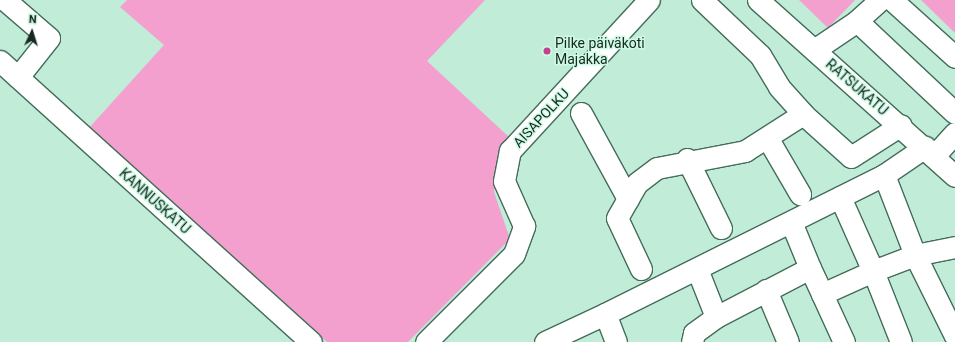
<!DOCTYPE html>
<meta charset="utf-8">
<style>
body{margin:0}
#map{position:relative;width:955px;height:342px;overflow:hidden;background:#c0ecd8;font-family:Roboto,sans-serif}
div>[style]{position:absolute}
[style*='--x']{left:calc(var(--x)*1px);top:calc(var(--y)*1px);width:calc(var(--w)*1px);rotate:calc(var(--a)*1deg)}
.green>*{inset:0;background:#f3a0ce}
.roads{filter:drop-shadow(1px 0 #446c5b) drop-shadow(-1px 0 #446c5b) drop-shadow(0 1px #446c5b) drop-shadow(0 -1px #446c5b)}
.minor>*{height:21px;margin:-10.5px;padding:0 10.5px;transform-origin:10.5px;border-radius:10.5px;background:#fff}
.dots>*{width:11px;height:11px;translate:-50% -50%;box-sizing:border-box;border:2px solid #cdfae5;border-radius:50%}
span{translate:-50% -50%;white-space:nowrap;text-align:center;line-height:1.15;-webkit-text-stroke:3px #cdfae5;paint-order:stroke}
.poi-label{font-size:14px;color:#172820}
.left{translate:0 -50%;text-align:left}
.street-label{font-size:14px;color:#172820}
.north{position:absolute;left:12px;top:12px;width:40px;height:40px;-webkit-text-stroke:3px #cdfae5;paint-order:stroke;rotate:4deg;font-size:11px;font-weight:700;line-height:16px;text-align:center;color:#172820}
.north::after{content:'';display:block;margin:auto;width:14px;height:18px;background:#172820;clip-path:polygon(50% 0,100% 100%,50% 72%,0 100%)}
</style>
<div id="map">
<div class="green">
<i style="clip-path:polygon(127px 0,485px 0,427px 61px,511px 139px,500px 151px,494px 192px,510px 239px,408px 342px,327px 342px,88px 129px,164px 45px,120px 7px)"></i>
<i style="clip-path:polygon(799px 0,855px 0,828px 28px)"></i>
<i style="clip-path:polygon(921px 0,955px 0,955px 33px)"></i>
</div>
<div class="roads">
<div class="minor">
<i style="--x:5;--y:0;--w:58;--a:40.8"></i>
<i style="--x:49;--y:38;--w:50;--a:128.5"></i>
<i style="--x:702;--y:0;--w:80;--a:43.5"></i>
<i style="--x:760;--y:55;--w:37;--a:59"></i>
<i style="--x:779;--y:87;--w:36;--a:48"></i>
<i style="--x:803;--y:114;--w:64;--a:41.9"></i>
<i style="--x:851;--y:157;--w:59;--a:-32.6"></i>
<i style="--x:758;--y:0;--w:264;--a:41.8"></i>
<i style="--x:880;--y:0;--w:31;--a:138"></i>
<i style="--x:857;--y:21;--w:134;--a:43.2"></i>
<i style="--x:892;--y:0;--w:85;--a:42.1"></i>
<i style="--x:814;--y:50;--w:52;--a:-34"></i>
<i style="--x:0;--y:61;--w:419;--a:42.1"></i>
<i style="--x:581;--y:113;--w:98;--a:61.3"></i>
<i style="--x:768;--y:139;--w:64;--a:59.8"></i>
<i style="--x:934;--y:156;--w:31;--a:-48"></i>
<i style="--x:687;--y:159;--w:77;--a:63.8"></i>
<i style="--x:884;--y:175;--w:86;--a:68.8"></i>
<i style="--x:915;--y:255;--w:90;--a:63.7"></i>
<i style="--x:840;--y:197;--w:81;--a:66"></i>
<i style="--x:873;--y:271;--w:45;--a:-20.9"></i>
<i style="--x:915;--y:255;--w:41;--a:-11.3"></i>
<i style="--x:810;--y:268;--w:29;--a:65"></i>
<i style="--x:822;--y:294;--w:56;--a:-24.3"></i>
<i style="--x:873;--y:271;--w:76;--a:68.5"></i>
<i style="--x:641;--y:269;--w:56;--a:-115.2"></i>
<i style="--x:617;--y:218;--w:40;--a:-60.3"></i>
<i style="--x:637;--y:183;--w:25;--a:-37"></i>
<i style="--x:657;--y:168;--w:90;--a:-10.9"></i>
<i style="--x:745;--y:151;--w:69;--a:-32.5"></i>
<i style="--x:766;--y:290;--w:56;--a:67.1"></i>
<i style="--x:822;--y:294;--w:53;--a:65.4"></i>
<i style="--x:716;--y:317;--w:106;--a:-27.5"></i>
<i style="--x:810;--y:268;--w:50;--a:-112.4"></i>
<i style="--x:426;--y:342;--w:124;--a:-45"></i>
<i style="--x:514;--y:254;--w:30;--a:-70"></i>
<i style="--x:524;--y:226;--w:49;--a:-114"></i>
<i style="--x:504;--y:181;--w:31;--a:-79"></i>
<i style="--x:510;--y:151;--w:205;--a:-47.4"></i>
<i style="--x:545;--y:342;--w:66;--a:-25"></i>
<i style="--x:616;--y:342;--w:30;--a:-111"></i>
<i style="--x:605;--y:314;--w:312;--a:-26.5"></i>
<i style="--x:884;--y:175;--w:50;--a:-34.3"></i>
<i style="--x:692;--y:342;--w:9;--a:-77"></i>
<i style="--x:694;--y:333;--w:27;--a:-36"></i>
<i style="--x:716;--y:317;--w:52;--a:-111.6"></i>
</div>
</div>
<div class="dots">
<i style="left:547px;top:51px;background:#c04291"></i>
</div>
<div class="poi-label">
<span class="left" style="left:555px;top:51px">Pilke päiväkoti<br>Majakka</span>
</div>
<div class="street-label">
<span style="left:857px;top:87px;rotate:41deg">RATSUKATU</span>
<span style="left:541px;top:118px;rotate:-47deg">AISAPOLKU</span>
<span style="left:155px;top:201px;rotate:42deg">KANNUSKATU</span>
</div>
<div class="north">N</div>
</div>
